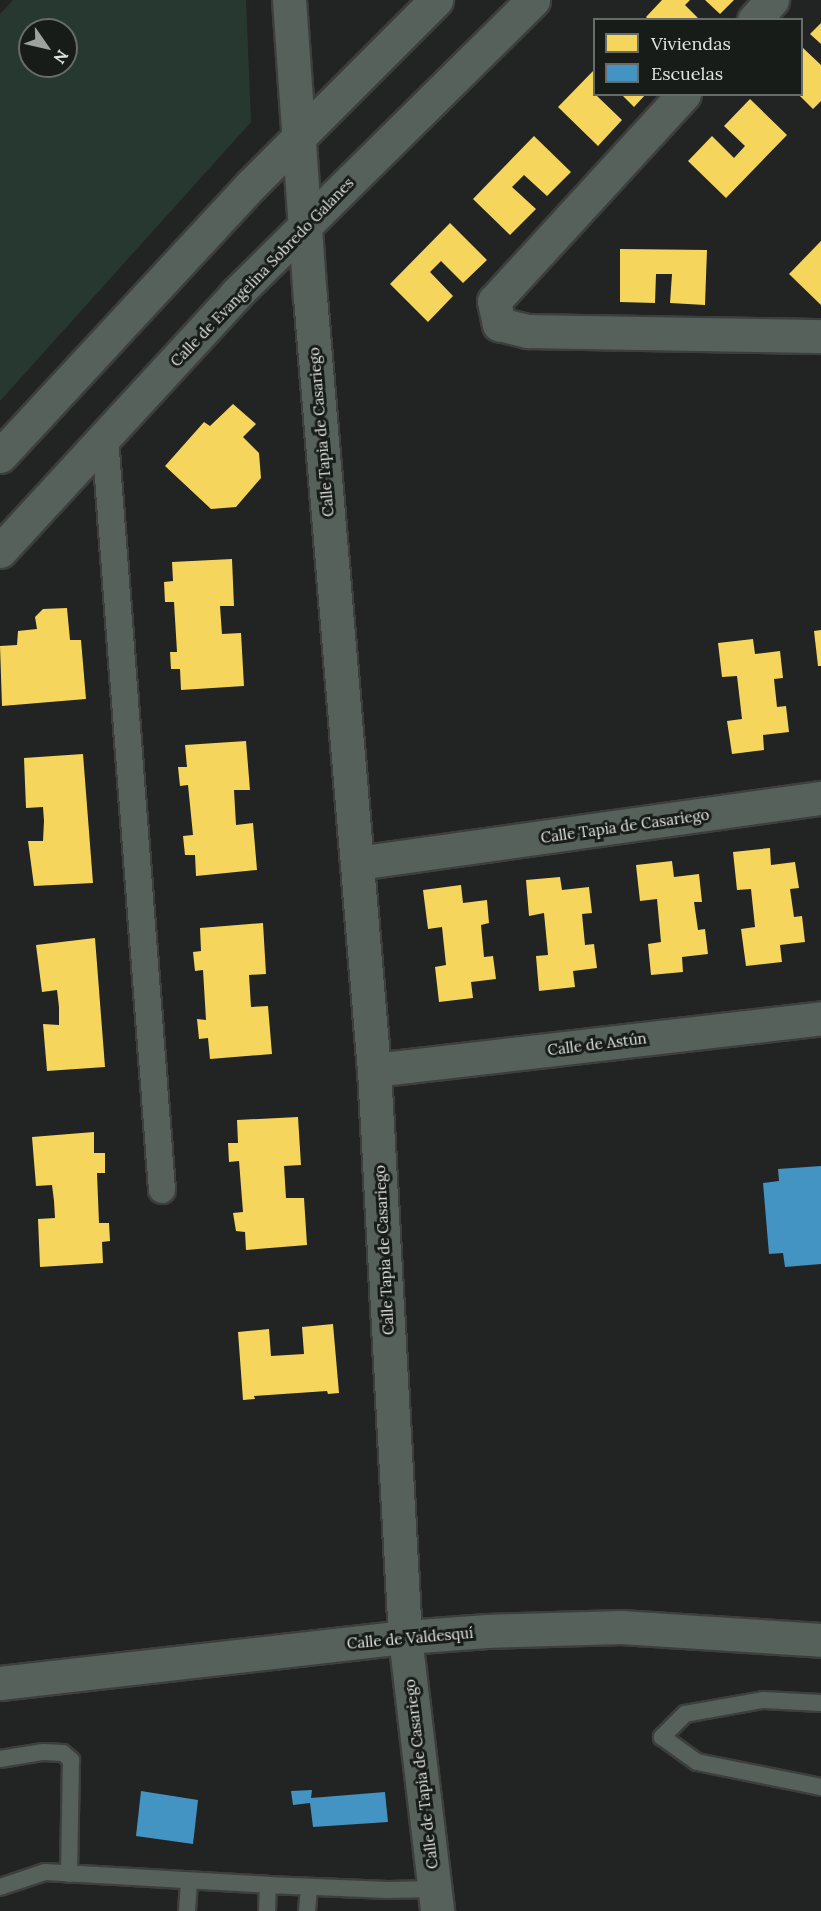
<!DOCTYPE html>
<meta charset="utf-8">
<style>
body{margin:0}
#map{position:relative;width:821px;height:1911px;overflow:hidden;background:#212423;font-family:Lora,serif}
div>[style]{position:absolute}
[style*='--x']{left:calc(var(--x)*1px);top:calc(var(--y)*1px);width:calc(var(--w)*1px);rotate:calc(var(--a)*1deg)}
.green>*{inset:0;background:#273830}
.homes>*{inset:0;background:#f6d55c}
.schools>*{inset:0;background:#4393c3}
.roads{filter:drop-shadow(2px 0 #3d3e3e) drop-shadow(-2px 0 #3d3e3e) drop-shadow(0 2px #3d3e3e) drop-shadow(0 -2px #3d3e3e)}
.service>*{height:16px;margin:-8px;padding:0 8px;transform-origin:8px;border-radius:8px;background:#56615c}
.pedestrian>*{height:26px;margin:-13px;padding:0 13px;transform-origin:13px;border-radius:13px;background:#56615c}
.minor>*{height:33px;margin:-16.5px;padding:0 16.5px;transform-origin:16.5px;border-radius:16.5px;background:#56615c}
span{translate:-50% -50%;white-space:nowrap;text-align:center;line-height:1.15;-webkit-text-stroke:6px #171c19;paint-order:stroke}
.street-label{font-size:15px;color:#e0e4e2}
.legend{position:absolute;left:593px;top:18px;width:210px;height:78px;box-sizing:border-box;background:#171c19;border:2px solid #676c69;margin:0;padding:8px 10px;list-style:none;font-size:18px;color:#e0e4e2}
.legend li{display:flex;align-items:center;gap:12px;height:30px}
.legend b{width:30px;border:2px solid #676c69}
.north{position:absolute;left:18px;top:18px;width:60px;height:60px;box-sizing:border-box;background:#171c19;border:2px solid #676c69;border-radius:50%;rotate:124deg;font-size:16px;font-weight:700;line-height:24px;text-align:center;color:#e0e4e2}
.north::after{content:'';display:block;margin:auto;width:21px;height:27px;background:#9da19f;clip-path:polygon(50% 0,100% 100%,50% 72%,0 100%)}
</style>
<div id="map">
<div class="green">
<i style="clip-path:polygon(evenodd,13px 0,246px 0,251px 122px,0 401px,0 14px,13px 0,30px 30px,66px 30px,66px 66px,30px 66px,30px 30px)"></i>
</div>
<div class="homes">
<i style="clip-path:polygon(662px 0,690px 0,685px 5px,700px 20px,649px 20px,646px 17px)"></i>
<i style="clip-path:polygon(705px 0,734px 0,720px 14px)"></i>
<i style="clip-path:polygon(821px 23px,821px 44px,810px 34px)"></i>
<i style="clip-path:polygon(802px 47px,821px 65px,821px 101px,813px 109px,798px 94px,802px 94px)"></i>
<i style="clip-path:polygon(594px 70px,594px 94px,599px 94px,597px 96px,622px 120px,598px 146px,558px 107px)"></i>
<i style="clip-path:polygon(621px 94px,646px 94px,634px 107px)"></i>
<i style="clip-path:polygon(750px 99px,787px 135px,726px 198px,688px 161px,712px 136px,734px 158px,745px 146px,724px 126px)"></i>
<i style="clip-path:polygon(534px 136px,571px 172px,547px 196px,524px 175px,512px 187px,536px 209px,510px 235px,473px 199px)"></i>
<i style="clip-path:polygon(450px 223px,487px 260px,463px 283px,441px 261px,430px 272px,453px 296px,428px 322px,390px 284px)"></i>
<i style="clip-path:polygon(821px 241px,821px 305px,789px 274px)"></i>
<i style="clip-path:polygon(620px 249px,707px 250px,705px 305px,670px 303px,672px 274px,656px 274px,655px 303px,620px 302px)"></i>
<i style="clip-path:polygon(233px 404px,256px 424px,243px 437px,259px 453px,261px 478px,236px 507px,211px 509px,165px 466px,204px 422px,210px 426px)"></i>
<i style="clip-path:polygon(232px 559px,234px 606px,220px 606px,222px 634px,241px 633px,244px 686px,181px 690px,180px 669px,171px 669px,170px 652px,177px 652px,174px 602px,165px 602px,164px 582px,173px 581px,172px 562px)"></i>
<i style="clip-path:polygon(67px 608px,70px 640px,81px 640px,86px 699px,2px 706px,0 646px,17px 645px,18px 631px,37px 629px,35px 617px,43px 609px)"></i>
<i style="clip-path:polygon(821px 630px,821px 666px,818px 666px,814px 631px)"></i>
<i style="clip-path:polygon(753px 639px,755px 654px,780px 651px,783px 678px,774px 679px,777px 707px,786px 706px,789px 732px,763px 735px,764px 750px,732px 754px,727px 721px,742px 719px,737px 676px,722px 677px,718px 643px)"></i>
<i style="clip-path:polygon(246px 741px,250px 790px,234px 790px,236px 825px,253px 823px,257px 870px,196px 876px,195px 855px,185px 855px,183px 836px,193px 835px,188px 785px,180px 786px,178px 767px,187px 767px,185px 745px)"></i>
<i style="clip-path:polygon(83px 754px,93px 883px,34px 886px,28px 841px,43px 841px,44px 821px,43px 807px,26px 808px,24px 758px)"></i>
<i style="clip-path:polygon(770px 848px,771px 865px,795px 862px,799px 888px,790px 889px,794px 917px,802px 916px,805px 942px,780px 945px,782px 962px,746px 966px,741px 929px,755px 927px,751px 889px,737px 890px,733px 852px)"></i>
<i style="clip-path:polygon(672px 861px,674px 877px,699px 874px,702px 902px,694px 902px,698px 930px,705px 929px,708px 954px,682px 957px,683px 972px,651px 975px,648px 944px,661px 942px,657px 899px,640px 901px,636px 865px)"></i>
<i style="clip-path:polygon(560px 877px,562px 890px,589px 887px,592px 913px,582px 914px,585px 945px,594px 944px,597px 968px,573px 971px,575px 987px,539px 991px,536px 956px,548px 955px,544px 913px,529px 916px,526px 880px)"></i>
<i style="clip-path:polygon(461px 885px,463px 903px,487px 900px,489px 923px,481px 925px,484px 957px,493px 956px,496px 979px,471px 982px,473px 998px,439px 1002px,435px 967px,446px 965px,442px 927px,428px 929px,423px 890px)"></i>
<i style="clip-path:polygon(263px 923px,266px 974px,249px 975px,251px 1007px,268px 1006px,272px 1054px,210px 1059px,208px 1038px,199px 1039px,197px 1019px,206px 1020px,203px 970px,195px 971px,193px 952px,201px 951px,200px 928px)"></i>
<i style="clip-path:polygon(95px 938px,105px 1067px,47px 1071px,43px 1024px,59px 1025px,59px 1007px,57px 990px,42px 992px,36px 945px)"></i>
<i style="clip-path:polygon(298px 1117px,301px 1165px,284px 1166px,286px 1198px,304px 1198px,307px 1245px,246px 1250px,245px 1232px,236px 1231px,233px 1213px,243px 1212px,239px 1161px,229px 1162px,228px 1143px,238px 1143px,237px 1120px)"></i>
<i style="clip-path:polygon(94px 1132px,94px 1153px,105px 1153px,105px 1173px,97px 1173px,99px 1223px,109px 1223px,110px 1241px,102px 1242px,103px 1263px,40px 1267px,38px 1219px,55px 1218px,54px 1201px,52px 1185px,36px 1186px,32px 1137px)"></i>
<i style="clip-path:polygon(333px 1324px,339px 1393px,328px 1394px,327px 1391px,254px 1396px,255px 1399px,243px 1400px,238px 1332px,269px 1329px,271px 1356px,304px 1354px,302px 1327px)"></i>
</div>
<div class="schools">
<i style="clip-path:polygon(821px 1166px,821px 1264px,785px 1267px,783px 1253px,769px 1254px,763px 1183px,779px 1181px,778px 1169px)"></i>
<i style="clip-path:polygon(312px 1790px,311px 1798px,385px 1792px,388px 1822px,313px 1827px,310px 1803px,293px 1805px,291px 1791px)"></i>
<i style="clip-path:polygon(141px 1791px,198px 1800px,193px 1844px,136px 1836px)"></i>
</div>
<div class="roads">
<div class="service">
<i style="--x:821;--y:1703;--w:58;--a:-177"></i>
<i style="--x:763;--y:1700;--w:79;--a:169.8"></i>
<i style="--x:685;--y:1714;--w:33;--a:135"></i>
<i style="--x:662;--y:1737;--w:43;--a:35.5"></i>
<i style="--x:697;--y:1762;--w:126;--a:11.4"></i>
<i style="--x:0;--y:1759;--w:44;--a:-9.2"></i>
<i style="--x:43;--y:1752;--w:20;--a:3"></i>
<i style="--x:63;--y:1753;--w:11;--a:41"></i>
<i style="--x:71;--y:1760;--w:114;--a:91"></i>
<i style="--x:0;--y:1887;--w:47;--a:-18.4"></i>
<i style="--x:45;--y:1872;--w:223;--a:3.3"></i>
<i style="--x:268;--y:1885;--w:120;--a:2.4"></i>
<i style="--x:388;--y:1890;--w:46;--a:-1.2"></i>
<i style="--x:187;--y:1911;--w:30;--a:-86"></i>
<i style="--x:267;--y:1911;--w:26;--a:-88"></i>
<i style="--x:307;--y:1911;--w:24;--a:-85"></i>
</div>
<div class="pedestrian">
<i style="--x:105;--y:437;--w:755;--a:85.67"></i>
</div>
<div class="minor">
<i style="--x:289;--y:0;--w:298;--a:86"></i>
<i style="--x:310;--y:297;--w:776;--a:85.27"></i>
<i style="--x:374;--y:1070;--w:568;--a:86.87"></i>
<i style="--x:405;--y:1637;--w:276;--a:83.3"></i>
<i style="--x:754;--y:20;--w:27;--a:-48"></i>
<i style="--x:684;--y:94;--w:281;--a:132.5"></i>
<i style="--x:494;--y:301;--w:24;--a:78"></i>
<i style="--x:499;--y:324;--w:30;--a:14"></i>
<i style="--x:528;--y:331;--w:293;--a:1"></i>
<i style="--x:0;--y:456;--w:369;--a:-47.2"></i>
<i style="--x:251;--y:185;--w:262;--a:-45"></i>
<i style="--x:0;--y:551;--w:349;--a:-47.4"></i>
<i style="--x:236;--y:294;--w:418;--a:-44.7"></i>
<i style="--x:357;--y:863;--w:469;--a:-8"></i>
<i style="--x:374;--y:1070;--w:450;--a:-6.6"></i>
<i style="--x:0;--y:1683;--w:408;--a:-6.5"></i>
<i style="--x:405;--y:1637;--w:82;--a:-4.2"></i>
<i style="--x:487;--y:1631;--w:134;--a:-1.7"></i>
<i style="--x:621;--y:1627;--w:200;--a:3.7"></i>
</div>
</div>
<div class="street-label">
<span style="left:262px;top:272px;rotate:-46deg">Calle de Evangelina Sobredo Galanes</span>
<span style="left:321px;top:432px;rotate:-95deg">Calle Tapia de Casariego</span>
<span style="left:625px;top:826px;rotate:-8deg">Calle Tapia de Casariego</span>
<span style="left:597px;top:1044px;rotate:-7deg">Calle de Astún</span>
<span style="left:384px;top:1250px;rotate:-93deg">Calle Tapia de Casariego</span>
<span style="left:410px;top:1638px;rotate:-5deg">Calle de Valdesquí</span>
<span style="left:421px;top:1774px;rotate:-97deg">Calle de Tapia de Casariego</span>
</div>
<ul class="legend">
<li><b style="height:16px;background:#f6d55c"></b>Viviendas</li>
<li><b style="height:16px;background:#4393c3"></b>Escuelas</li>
</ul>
<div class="north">N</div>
</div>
